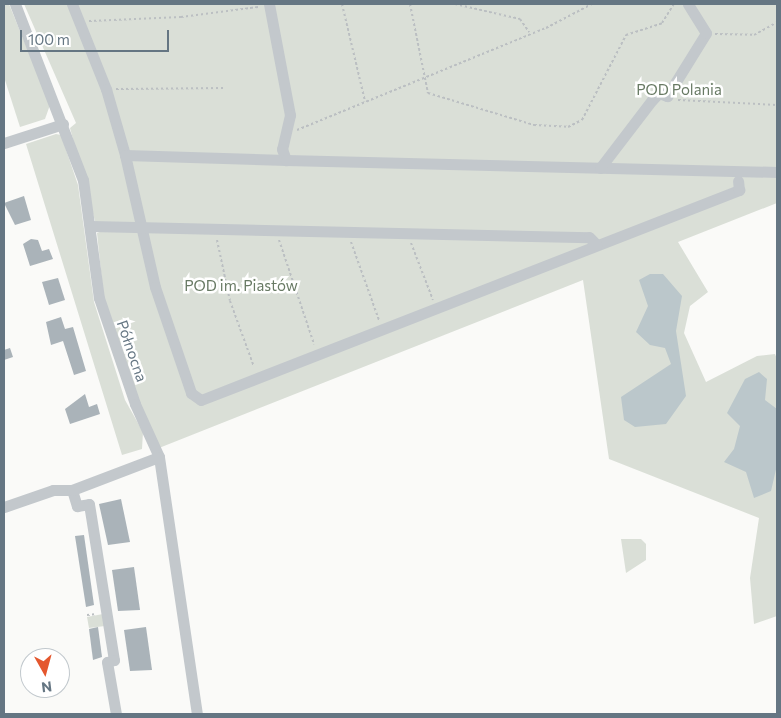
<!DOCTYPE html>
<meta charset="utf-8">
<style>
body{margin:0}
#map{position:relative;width:781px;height:718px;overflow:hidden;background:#fafaf8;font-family:Commissioner,sans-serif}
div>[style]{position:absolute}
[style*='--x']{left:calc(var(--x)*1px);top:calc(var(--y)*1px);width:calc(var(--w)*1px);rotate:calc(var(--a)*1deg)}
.green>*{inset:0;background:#dadfd7}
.water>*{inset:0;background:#bbc7cb}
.building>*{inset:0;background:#aab3b9}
.path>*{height:2px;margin-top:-1px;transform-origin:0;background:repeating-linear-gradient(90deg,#bbbfc2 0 2.5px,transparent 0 5px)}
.minor>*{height:11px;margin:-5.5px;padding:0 5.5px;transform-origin:5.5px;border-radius:5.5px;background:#c3c8cc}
span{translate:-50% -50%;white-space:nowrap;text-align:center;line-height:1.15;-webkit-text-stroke:5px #fff;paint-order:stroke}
.park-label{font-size:15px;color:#687a64}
.street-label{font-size:15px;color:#657683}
.frame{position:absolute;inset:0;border:5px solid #657683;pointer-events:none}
.north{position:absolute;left:20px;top:648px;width:50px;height:50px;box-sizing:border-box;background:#fff;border:1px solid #c1c8cd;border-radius:50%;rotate:173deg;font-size:14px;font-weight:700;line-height:20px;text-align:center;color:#657683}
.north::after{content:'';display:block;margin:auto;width:18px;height:22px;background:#e4572e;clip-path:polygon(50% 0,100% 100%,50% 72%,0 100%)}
.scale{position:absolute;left:20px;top:30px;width:149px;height:22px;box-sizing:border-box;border:2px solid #657683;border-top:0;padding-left:6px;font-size:15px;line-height:18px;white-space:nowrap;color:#657683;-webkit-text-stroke:4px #fff;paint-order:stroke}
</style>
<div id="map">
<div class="green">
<i style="clip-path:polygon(4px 4px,9px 4px,50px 105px,45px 119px,20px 127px,4px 77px)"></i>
<i style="clip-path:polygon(24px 4px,777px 4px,777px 203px,678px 242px,708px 292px,690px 306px,684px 333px,706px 382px,757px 356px,775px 354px,777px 359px,777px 616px,754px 624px,750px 578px,759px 518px,609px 459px,583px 280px,159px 448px,136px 398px,104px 300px,97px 233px,102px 231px,95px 221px,70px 128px,76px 123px)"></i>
<i style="clip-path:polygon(56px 134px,61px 135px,78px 185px,94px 302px,125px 400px,143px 432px,142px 449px,122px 455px,26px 144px)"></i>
<i style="clip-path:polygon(621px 539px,641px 539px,646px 544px,646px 560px,626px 573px)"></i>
<i style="clip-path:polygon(103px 614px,105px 626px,89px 628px,87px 617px)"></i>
</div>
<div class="water">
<i style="clip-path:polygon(650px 274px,663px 274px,682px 296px,676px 331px,686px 396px,666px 424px,635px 427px,624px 420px,621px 397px,671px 364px,665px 348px,650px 345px,636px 332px,648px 306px,639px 280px)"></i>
<i style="clip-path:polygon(759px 372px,767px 379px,765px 400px,777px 409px,777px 465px,771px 491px,754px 498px,746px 472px,724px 462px,734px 449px,740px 426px,727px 413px,745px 379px)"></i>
</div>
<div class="building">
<i style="clip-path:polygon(24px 196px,31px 220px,15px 225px,4px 203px)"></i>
<i style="clip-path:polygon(31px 239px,38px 240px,42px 251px,49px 249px,53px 259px,30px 266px,23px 244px)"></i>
<i style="clip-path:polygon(58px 278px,65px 300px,49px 305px,42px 282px)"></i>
<i style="clip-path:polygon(61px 317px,65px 329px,73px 327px,86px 371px,74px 375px,63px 341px,51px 345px,46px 322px)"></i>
<i style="clip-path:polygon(10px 348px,13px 357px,4px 360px,4px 350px)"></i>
<i style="clip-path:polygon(85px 394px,89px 407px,97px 404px,100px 414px,70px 424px,65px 409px)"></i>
<i style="clip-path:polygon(121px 499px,130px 542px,108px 545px,99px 504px)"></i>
<i style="clip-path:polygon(84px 535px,94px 605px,86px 607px,75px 536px)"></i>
<i style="clip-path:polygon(134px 567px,140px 610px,118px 611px,112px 570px)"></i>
<i style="clip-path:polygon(98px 627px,102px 657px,93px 660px,89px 629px)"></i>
<i style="clip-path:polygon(146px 627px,152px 670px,130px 671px,124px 630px)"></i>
</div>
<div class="path">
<i style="--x:342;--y:4;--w:100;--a:76.7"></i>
<i style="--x:410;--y:4;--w:91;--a:78.6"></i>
<i style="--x:428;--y:93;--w:111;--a:16.8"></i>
<i style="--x:534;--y:125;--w:34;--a:3"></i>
<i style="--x:568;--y:127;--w:16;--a:-27"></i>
<i style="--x:582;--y:120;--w:96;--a:-62.6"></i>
<i style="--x:626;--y:35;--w:38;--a:-18"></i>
<i style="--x:662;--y:23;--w:22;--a:-58"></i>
<i style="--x:455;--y:4;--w:67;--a:13"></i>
<i style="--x:520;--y:19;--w:16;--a:55"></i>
<i style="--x:89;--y:21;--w:92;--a:-2.5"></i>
<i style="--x:181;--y:17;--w:78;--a:-7.4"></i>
<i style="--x:715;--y:34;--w:39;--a:1"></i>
<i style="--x:754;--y:35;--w:26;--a:-29"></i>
<i style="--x:116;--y:89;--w:108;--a:-0.5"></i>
<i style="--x:678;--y:100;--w:99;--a:2.9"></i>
<i style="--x:297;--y:130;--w:269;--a:-22.3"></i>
<i style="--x:546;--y:28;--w:52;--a:-27.6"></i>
<i style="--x:217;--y:240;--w:62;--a:78"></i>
<i style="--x:230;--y:301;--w:70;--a:70"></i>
<i style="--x:279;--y:240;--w:110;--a:71.4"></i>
<i style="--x:351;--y:242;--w:83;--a:70.3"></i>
<i style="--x:411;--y:243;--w:61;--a:68.9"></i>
<i style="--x:87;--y:615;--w:10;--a:-6"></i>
</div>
<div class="minor">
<i style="--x:15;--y:4;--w:189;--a:68.9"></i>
<i style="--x:83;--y:180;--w:119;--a:82.3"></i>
<i style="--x:99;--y:298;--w:112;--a:71.2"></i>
<i style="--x:135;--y:404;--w:58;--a:65.6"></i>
<i style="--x:159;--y:457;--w:260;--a:81.6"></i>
<i style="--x:72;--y:4;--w:92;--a:68.2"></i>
<i style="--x:106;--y:89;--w:69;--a:73.9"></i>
<i style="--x:125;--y:155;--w:161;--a:1.8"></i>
<i style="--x:269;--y:4;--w:113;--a:79.3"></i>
<i style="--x:290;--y:115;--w:35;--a:103"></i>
<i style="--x:282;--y:149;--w:12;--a:70"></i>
<i style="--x:286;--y:160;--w:491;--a:1.4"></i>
<i style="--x:4;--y:143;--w:62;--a:-17.9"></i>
<i style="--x:125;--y:155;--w:135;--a:77.2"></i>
<i style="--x:155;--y:287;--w:112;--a:71.2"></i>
<i style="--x:191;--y:393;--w:12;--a:35"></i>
<i style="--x:201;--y:400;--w:578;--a:-21.32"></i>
<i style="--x:739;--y:190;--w:9;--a:-96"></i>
<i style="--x:600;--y:168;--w:86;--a:-52.6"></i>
<i style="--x:652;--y:100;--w:10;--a:-45"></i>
<i style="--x:659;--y:93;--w:9;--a:21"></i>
<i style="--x:667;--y:96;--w:74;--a:-58.2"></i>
<i style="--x:706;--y:33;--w:34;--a:-122"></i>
<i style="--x:91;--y:226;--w:498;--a:1.3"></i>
<i style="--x:589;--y:237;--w:11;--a:45"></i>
<i style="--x:72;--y:490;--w:17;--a:73"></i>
<i style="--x:77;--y:506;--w:12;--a:-9"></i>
<i style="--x:89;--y:504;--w:158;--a:80.9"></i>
<i style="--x:114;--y:660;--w:7;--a:164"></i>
<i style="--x:107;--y:662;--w:53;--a:80.2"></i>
<i style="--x:4;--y:507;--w:52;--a:-19.1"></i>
<i style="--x:53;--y:490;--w:19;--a:0"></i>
<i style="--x:72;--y:490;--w:93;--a:-20.8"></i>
</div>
<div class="park-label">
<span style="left:679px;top:90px">POD Polania</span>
<span style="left:241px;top:286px">POD im. Piastów</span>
</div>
<div class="street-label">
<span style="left:132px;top:351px;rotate:71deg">Północna</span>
</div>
<div class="frame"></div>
<div class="north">N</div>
<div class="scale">100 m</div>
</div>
